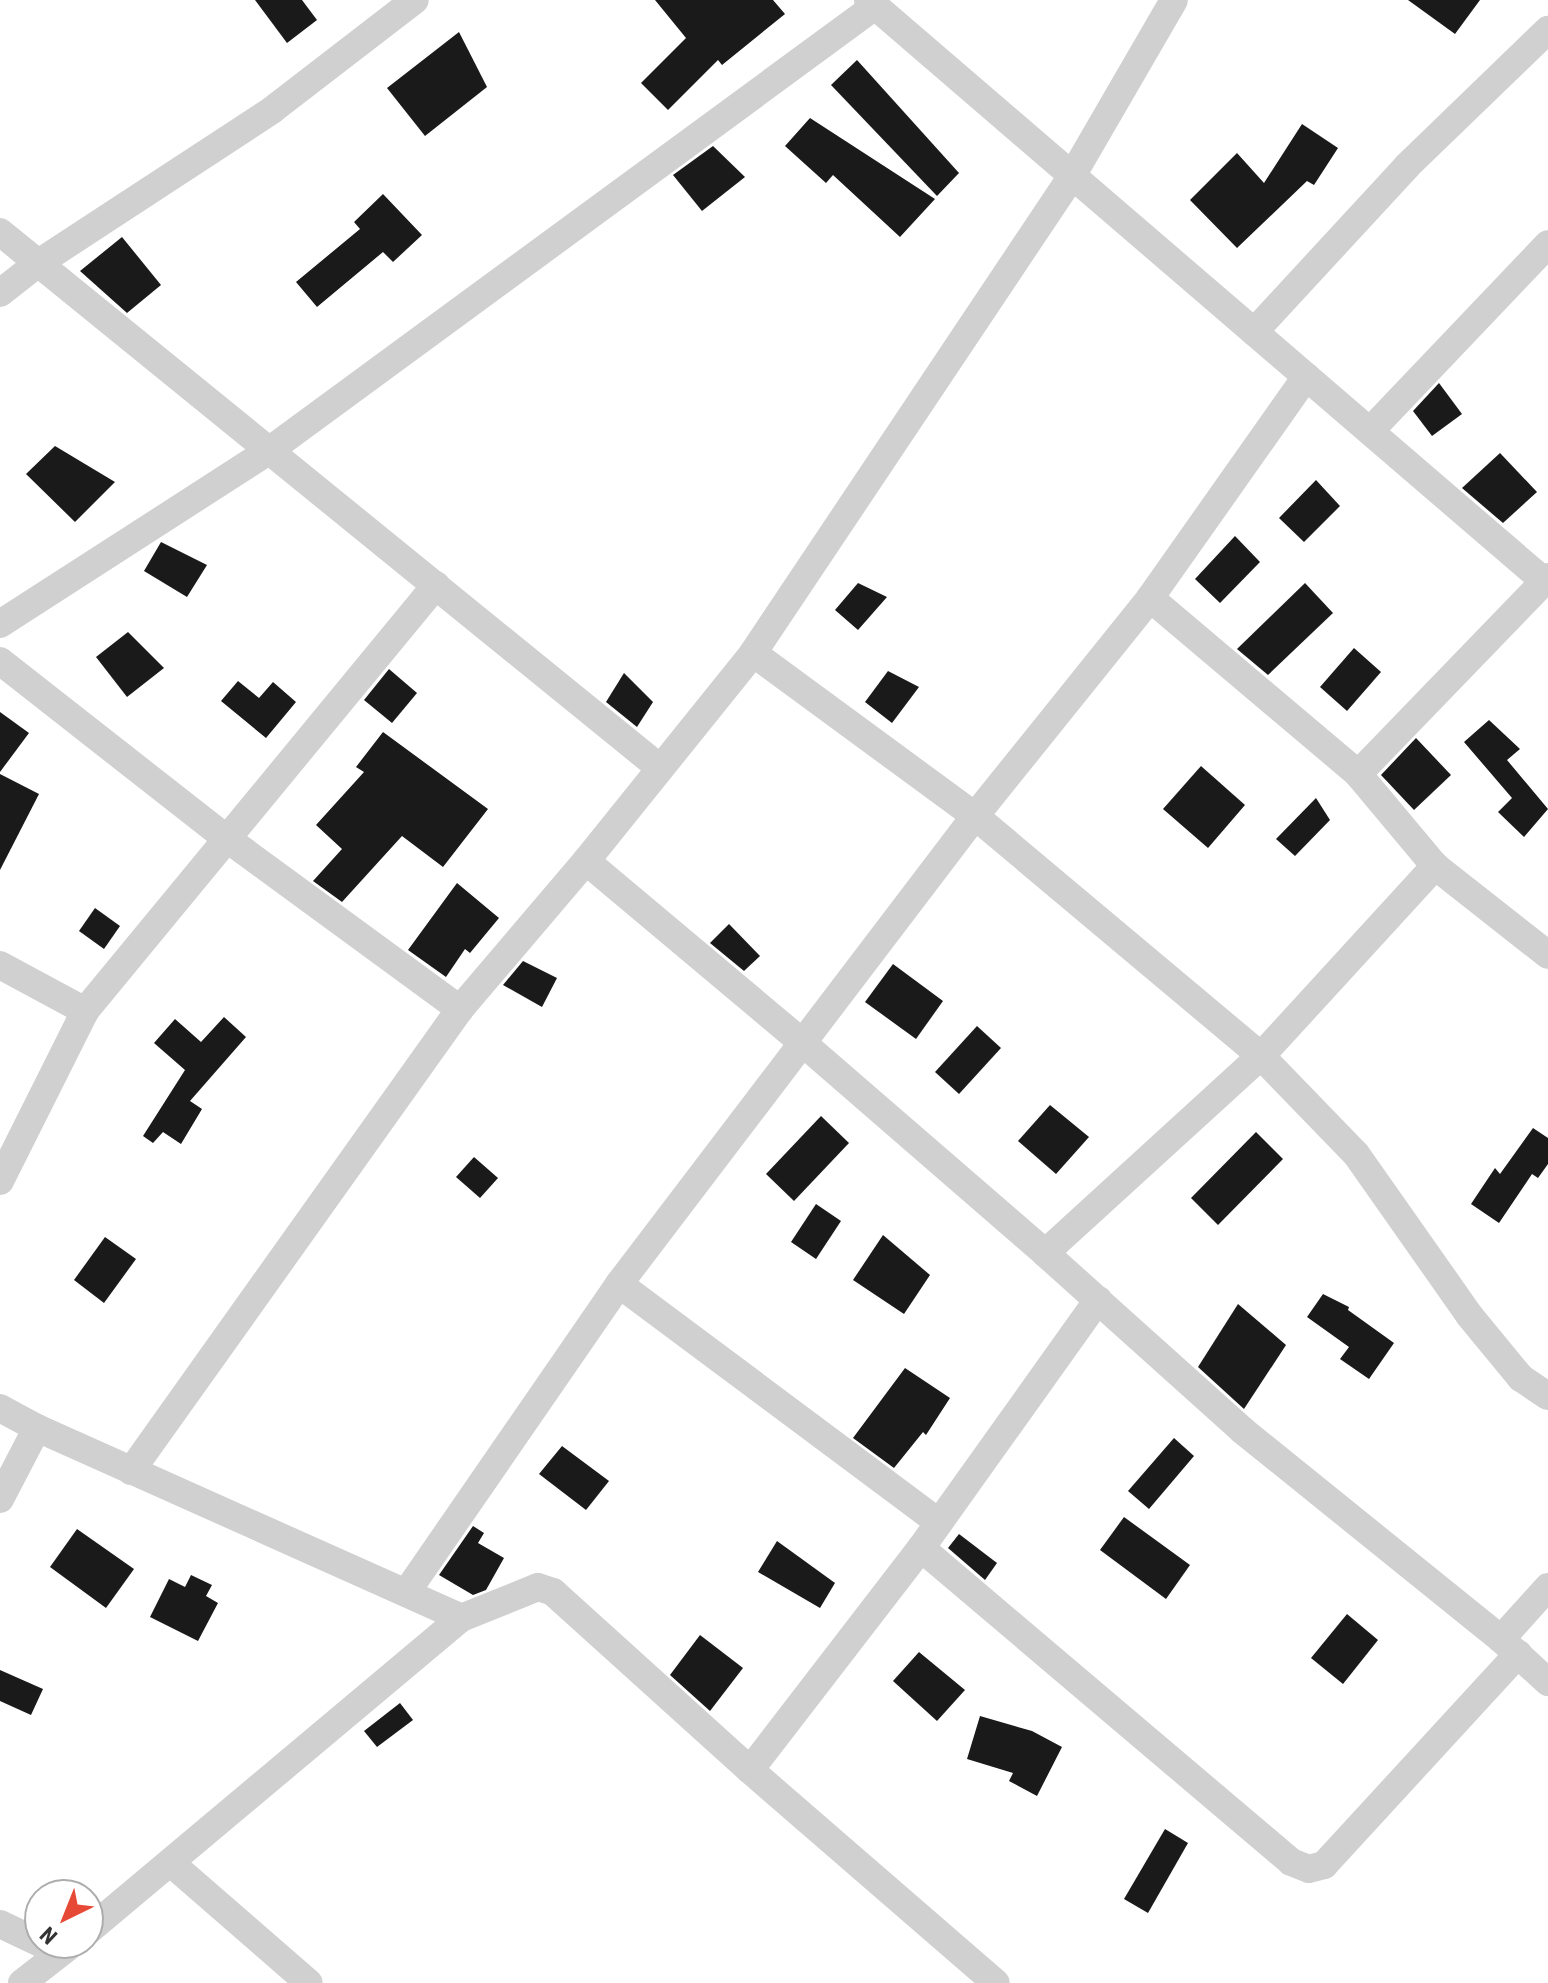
<!DOCTYPE html>
<style>
body{margin:0}
#map{position:relative;width:1548px;height:1983px;overflow:hidden;background:#fff;font-family:"Roboto Condensed",sans-serif}
div>[style]{position:absolute}
[style*='--x']{left:calc(var(--x)*1px);top:calc(var(--y)*1px);width:calc(var(--w)*1px);rotate:calc(var(--a)*1deg)}
.building>*{inset:0;background:#1a1a1a}
.street>*{height:28px;margin:-14px;padding:0 14px;transform-origin:14px;border-radius:14px;background:#d0d0d0}
span{translate:-50% -50%;white-space:nowrap;text-align:center;line-height:1.15;-webkit-text-stroke:8px #fff;paint-order:stroke}
.north{position:absolute;left:24px;top:1879px;width:80px;height:80px;box-sizing:border-box;background:#fff;border:2px solid #adadad;border-radius:50%;rotate:223deg;font-size:22px;font-weight:700;line-height:32px;text-align:center;color:#333}
.north::after{content:'';display:block;margin:auto;width:28px;height:36px;background:#e74937;clip-path:polygon(50% 0,100% 100%,50% 72%,0 100%)}
</style>
<div id="map">
<div class="building">
<i style="clip-path:polygon(255px 0,302px 0,317px 20px,287px 43px)"></i>
<i style="clip-path:polygon(655px 0,773px 0,785px 14px,722px 65px,718px 60px,668px 110px,641px 83px,686px 38px)"></i>
<i style="clip-path:polygon(1408px 0,1480px 0,1455px 34px)"></i>
<i style="clip-path:polygon(459px 32px,487px 87px,425px 136px,387px 88px)"></i>
<i style="clip-path:polygon(857px 60px,959px 173px,937px 196px,831px 85px)"></i>
<i style="clip-path:polygon(810px 118px,935px 199px,900px 237px,833px 175px,826px 183px,785px 146px)"></i>
<i style="clip-path:polygon(1302px 124px,1338px 148px,1314px 185px,1307px 181px,1237px 248px,1190px 200px,1237px 153px,1264px 183px)"></i>
<i style="clip-path:polygon(713px 146px,745px 177px,702px 211px,673px 175px)"></i>
<i style="clip-path:polygon(383px 194px,422px 235px,393px 262px,383px 252px,317px 307px,296px 282px,360px 229px,354px 222px)"></i>
<i style="clip-path:polygon(122px 237px,161px 285px,127px 313px,80px 271px)"></i>
<i style="clip-path:polygon(1439px 383px,1462px 414px,1432px 436px,1413px 411px)"></i>
<i style="clip-path:polygon(55px 446px,115px 482px,75px 522px,26px 474px)"></i>
<i style="clip-path:polygon(1500px 453px,1537px 492px,1503px 523px,1462px 488px)"></i>
<i style="clip-path:polygon(1316px 480px,1340px 506px,1304px 542px,1279px 518px)"></i>
<i style="clip-path:polygon(1235px 536px,1260px 562px,1220px 603px,1195px 579px)"></i>
<i style="clip-path:polygon(161px 542px,207px 565px,187px 597px,144px 571px)"></i>
<i style="clip-path:polygon(858px 583px,887px 597px,858px 630px,835px 610px)"></i>
<i style="clip-path:polygon(1305px 583px,1333px 613px,1268px 675px,1237px 649px)"></i>
<i style="clip-path:polygon(128px 632px,164px 668px,127px 697px,96px 657px)"></i>
<i style="clip-path:polygon(1354px 648px,1381px 672px,1347px 711px,1320px 687px)"></i>
<i style="clip-path:polygon(389px 669px,417px 693px,392px 723px,364px 700px)"></i>
<i style="clip-path:polygon(888px 671px,919px 687px,892px 723px,865px 702px)"></i>
<i style="clip-path:polygon(624px 673px,653px 702px,637px 727px,606px 702px)"></i>
<i style="clip-path:polygon(238px 681px,259px 698px,273px 682px,296px 702px,266px 738px,221px 701px)"></i>
<i style="clip-path:polygon(0 712px,29px 733px,0 772px)"></i>
<i style="clip-path:polygon(1489px 720px,1520px 749px,1507px 760px,1548px 809px,1524px 837px,1498px 812px,1512px 798px,1464px 742px)"></i>
<i style="clip-path:polygon(383px 732px,488px 809px,443px 867px,402px 836px,342px 902px,313px 881px,342px 849px,316px 825px,364px 772px,356px 767px)"></i>
<i style="clip-path:polygon(1416px 738px,1451px 775px,1414px 810px,1381px 775px)"></i>
<i style="clip-path:polygon(1201px 766px,1245px 805px,1208px 848px,1163px 809px)"></i>
<i style="clip-path:polygon(0 774px,39px 794px,0 870px)"></i>
<i style="clip-path:polygon(1316px 798px,1330px 820px,1295px 856px,1276px 839px)"></i>
<i style="clip-path:polygon(457px 883px,499px 918px,470px 953px,465px 949px,446px 977px,408px 950px)"></i>
<i style="clip-path:polygon(95px 908px,120px 926px,104px 949px,79px 931px)"></i>
<i style="clip-path:polygon(729px 924px,760px 956px,744px 971px,710px 943px)"></i>
<i style="clip-path:polygon(523px 961px,557px 978px,542px 1007px,503px 985px)"></i>
<i style="clip-path:polygon(893px 964px,943px 1001px,916px 1039px,865px 1002px)"></i>
<i style="clip-path:polygon(224px 1017px,246px 1037px,190px 1101px,202px 1109px,181px 1144px,163px 1132px,153px 1143px,143px 1136px,185px 1070px,154px 1043px,175px 1019px,201px 1042px)"></i>
<i style="clip-path:polygon(977px 1026px,1001px 1048px,959px 1094px,935px 1072px)"></i>
<i style="clip-path:polygon(1050px 1105px,1089px 1137px,1056px 1174px,1018px 1141px)"></i>
<i style="clip-path:polygon(821px 1116px,849px 1143px,794px 1201px,766px 1174px)"></i>
<i style="clip-path:polygon(1533px 1128px,1548px 1138px,1548px 1164px,1538px 1178px,1532px 1174px,1499px 1223px,1471px 1204px,1495px 1168px,1500px 1174px)"></i>
<i style="clip-path:polygon(1256px 1132px,1283px 1159px,1218px 1225px,1191px 1198px)"></i>
<i style="clip-path:polygon(474px 1157px,498px 1178px,480px 1198px,456px 1177px)"></i>
<i style="clip-path:polygon(816px 1204px,841px 1221px,816px 1259px,791px 1242px)"></i>
<i style="clip-path:polygon(883px 1235px,930px 1275px,904px 1314px,853px 1280px)"></i>
<i style="clip-path:polygon(105px 1237px,136px 1259px,104px 1303px,74px 1280px)"></i>
<i style="clip-path:polygon(1323px 1294px,1349px 1307px,1348px 1310px,1394px 1343px,1369px 1379px,1340px 1359px,1349px 1347px,1307px 1317px)"></i>
<i style="clip-path:polygon(1238px 1304px,1286px 1345px,1244px 1409px,1198px 1367px)"></i>
<i style="clip-path:polygon(905px 1368px,950px 1398px,926px 1435px,923px 1432px,894px 1468px,853px 1438px)"></i>
<i style="clip-path:polygon(1174px 1438px,1194px 1456px,1149px 1509px,1128px 1491px)"></i>
<i style="clip-path:polygon(562px 1446px,609px 1481px,586px 1510px,539px 1474px)"></i>
<i style="clip-path:polygon(1124px 1517px,1190px 1565px,1166px 1599px,1100px 1550px)"></i>
<i style="clip-path:polygon(473px 1526px,484px 1533px,478px 1543px,504px 1558px,486px 1590px,473px 1595px,439px 1575px)"></i>
<i style="clip-path:polygon(77px 1529px,134px 1569px,106px 1608px,50px 1567px)"></i>
<i style="clip-path:polygon(959px 1534px,997px 1563px,985px 1580px,948px 1548px)"></i>
<i style="clip-path:polygon(777px 1541px,835px 1583px,820px 1608px,758px 1572px)"></i>
<i style="clip-path:polygon(191px 1575px,212px 1585px,206px 1596px,218px 1603px,198px 1641px,150px 1617px,169px 1579px,185px 1587px)"></i>
<i style="clip-path:polygon(1347px 1614px,1378px 1640px,1343px 1684px,1311px 1658px)"></i>
<i style="clip-path:polygon(700px 1635px,743px 1668px,710px 1711px,670px 1675px)"></i>
<i style="clip-path:polygon(919px 1652px,965px 1690px,937px 1721px,893px 1681px)"></i>
<i style="clip-path:polygon(0 1670px,43px 1689px,31px 1715px,0 1701px)"></i>
<i style="clip-path:polygon(400px 1703px,413px 1720px,377px 1747px,364px 1731px)"></i>
<i style="clip-path:polygon(980px 1716px,1032px 1731px,1062px 1747px,1037px 1796px,1009px 1781px,1013px 1773px,967px 1759px)"></i>
<i style="clip-path:polygon(1165px 1829px,1188px 1843px,1148px 1913px,1124px 1899px)"></i>
</div>
<div class="street">
<i style="--x:868;--y:0;--w:891;--a:40.68"></i>
<i style="--x:0;--y:232;--w:850;--a:39.08"></i>
<i style="--x:0;--y:293;--w:47;--a:-38.1"></i>
<i style="--x:37;--y:264;--w:281;--a:-33.2"></i>
<i style="--x:272;--y:110;--w:180;--a:-37.6"></i>
<i style="--x:1254;--y:332;--w:226;--a:-47.3"></i>
<i style="--x:1407;--y:166;--w:196;--a:-44"></i>
<i style="--x:1370;--y:431;--w:258;--a:-46.4"></i>
<i style="--x:1150;--y:598;--w:272;--a:40.2"></i>
<i style="--x:1358;--y:774;--w:120;--a:50.1"></i>
<i style="--x:1435;--y:866;--w:144;--a:38.2"></i>
<i style="--x:0;--y:624;--w:321;--a:-32.8"></i>
<i style="--x:270;--y:450;--w:750;--a:-36.27"></i>
<i style="--x:753;--y:653;--w:275;--a:36.3"></i>
<i style="--x:975;--y:816;--w:373;--a:40"></i>
<i style="--x:1261;--y:1056;--w:136;--a:45.9"></i>
<i style="--x:1356;--y:1154;--w:197;--a:54.9"></i>
<i style="--x:1469;--y:1315;--w:82;--a:50.5"></i>
<i style="--x:1521;--y:1378;--w:32;--a:34"></i>
<i style="--x:0;--y:661;--w:287;--a:38.1"></i>
<i style="--x:226;--y:838;--w:290;--a:36.2"></i>
<i style="--x:1358;--y:774;--w:274;--a:-46"></i>
<i style="--x:586;--y:861;--w:285;--a:40"></i>
<i style="--x:804;--y:1044;--w:319;--a:40.9"></i>
<i style="--x:1045;--y:1253;--w:265;--a:41.9"></i>
<i style="--x:1242;--y:1430;--w:333;--a:38.9"></i>
<i style="--x:1501;--y:1639;--w:64;--a:42.5"></i>
<i style="--x:0;--y:965;--w:97;--a:28.4"></i>
<i style="--x:0;--y:1181;--w:190;--a:-63.4"></i>
<i style="--x:85;--y:1011;--w:552;--a:-50.51"></i>
<i style="--x:1045;--y:1253;--w:292;--a:-42.4"></i>
<i style="--x:1261;--y:1056;--w:258;--a:-47.5"></i>
<i style="--x:619;--y:1284;--w:398;--a:36.7"></i>
<i style="--x:0;--y:1408;--w:42;--a:28.4"></i>
<i style="--x:37;--y:1428;--w:465;--a:24.1"></i>
<i style="--x:131;--y:1471;--w:567;--a:-54.54"></i>
<i style="--x:460;--y:1009;--w:194;--a:-49.6"></i>
<i style="--x:586;--y:861;--w:267;--a:-51.2"></i>
<i style="--x:753;--y:653;--w:574;--a:-56.23"></i>
<i style="--x:1072;--y:176;--w:203;--a:-59.9"></i>
<i style="--x:0;--y:1499;--w:80;--a:-62.5"></i>
<i style="--x:921;--y:1548;--w:485;--a:40.3"></i>
<i style="--x:1291;--y:1862;--w:19;--a:21"></i>
<i style="--x:1309;--y:1869;--w:16;--a:-15"></i>
<i style="--x:1324;--y:1865;--w:287;--a:-47.4"></i>
<i style="--x:406;--y:1593;--w:375;--a:-55.4"></i>
<i style="--x:619;--y:1284;--w:588;--a:-52.74"></i>
<i style="--x:975;--y:816;--w:280;--a:-51.2"></i>
<i style="--x:1150;--y:598;--w:271;--a:-54.8"></i>
<i style="--x:1501;--y:1639;--w:70;--a:-47.9"></i>
<i style="--x:750;--y:1770;--w:280;--a:-52.4"></i>
<i style="--x:921;--y:1548;--w:305;--a:-54.5"></i>
<i style="--x:172;--y:1864;--w:181;--a:41"></i>
<i style="--x:0;--y:1924;--w:44;--a:25.4"></i>
<i style="--x:88;--y:1931;--w:487;--a:-40"></i>
<i style="--x:461;--y:1618;--w:83;--a:-21.9"></i>
<i style="--x:538;--y:1587;--w:16;--a:18"></i>
<i style="--x:553;--y:1592;--w:266;--a:42.1"></i>
<i style="--x:750;--y:1770;--w:325;--a:40.9"></i>
<i style="--x:22;--y:1983;--w:65;--a:-38.1"></i>
</div>
<div class="north">N</div>
</div>
